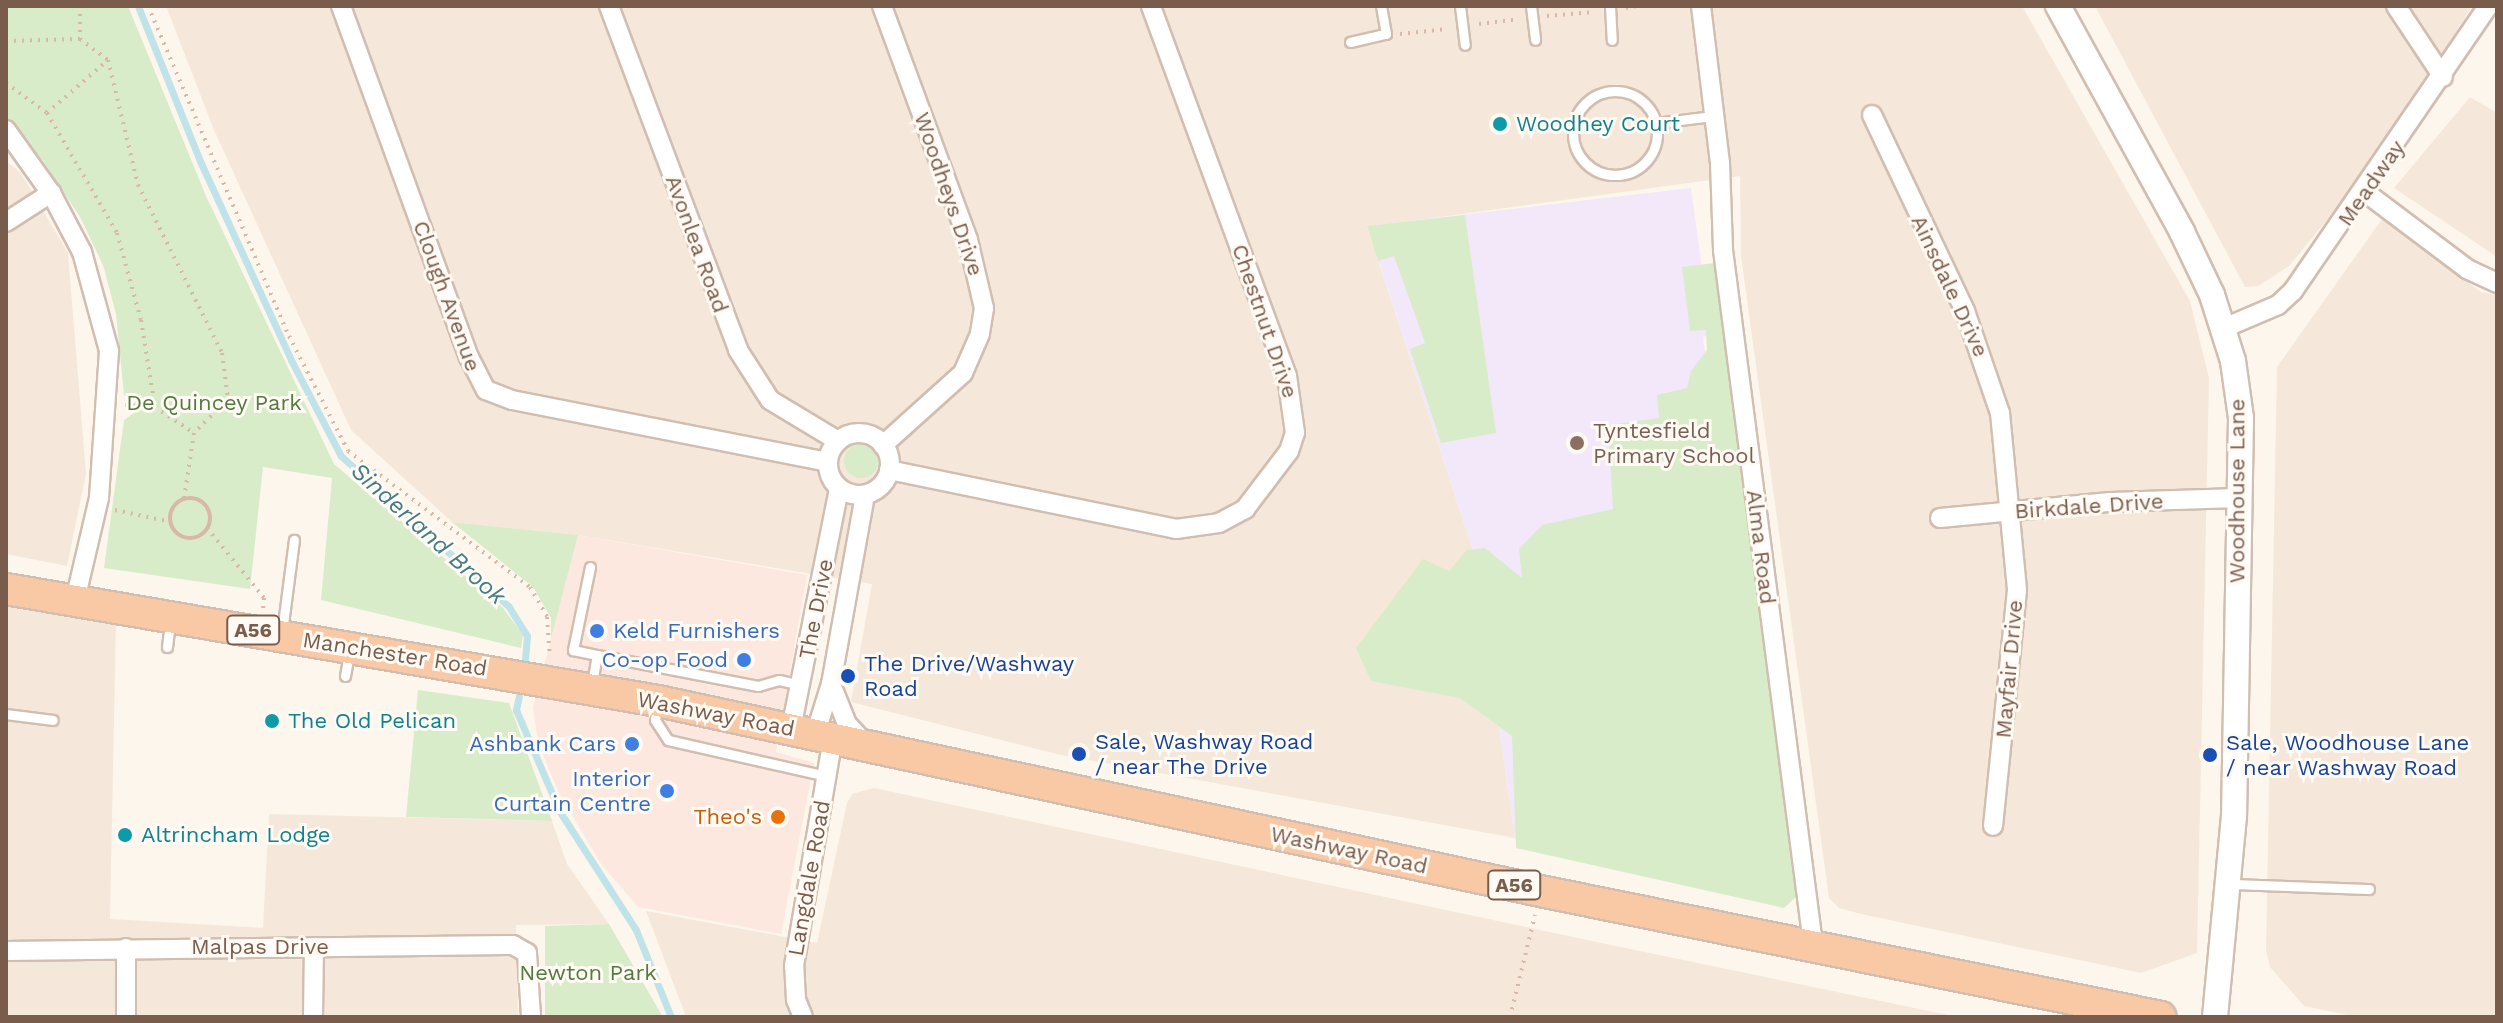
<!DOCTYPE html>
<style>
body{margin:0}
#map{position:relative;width:2503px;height:1023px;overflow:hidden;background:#fdf6ec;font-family:"Work Sans",sans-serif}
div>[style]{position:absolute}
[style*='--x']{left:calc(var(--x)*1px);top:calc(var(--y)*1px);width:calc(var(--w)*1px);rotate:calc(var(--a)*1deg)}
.residential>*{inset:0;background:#f5e8da}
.commercial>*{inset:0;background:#fde8e0}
.education>*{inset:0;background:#f3e8fa}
.green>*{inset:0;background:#d8ecc9}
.round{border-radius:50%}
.stream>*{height:7px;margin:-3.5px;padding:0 3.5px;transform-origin:3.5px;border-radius:3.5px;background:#bfe3e8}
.path>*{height:4px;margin-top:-2px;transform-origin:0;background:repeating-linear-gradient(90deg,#d9b8a5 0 2px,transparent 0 8px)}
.path>.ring{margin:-2px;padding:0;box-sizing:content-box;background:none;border:4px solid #d9b8a5;border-radius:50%}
.roads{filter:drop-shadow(2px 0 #d1beb0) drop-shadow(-2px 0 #d1beb0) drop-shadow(0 2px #d1beb0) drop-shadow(0 -2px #d1beb0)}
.service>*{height:9px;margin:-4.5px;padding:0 4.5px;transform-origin:4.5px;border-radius:4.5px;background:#fff}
.service>.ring{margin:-4.5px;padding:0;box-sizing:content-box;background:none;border:9px solid #fff;border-radius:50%}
.minor>*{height:18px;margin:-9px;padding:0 9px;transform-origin:9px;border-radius:9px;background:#fff}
.minor>.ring{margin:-9px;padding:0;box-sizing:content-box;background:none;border:18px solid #fff;border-radius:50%}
.tertiary>*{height:24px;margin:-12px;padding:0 12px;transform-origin:12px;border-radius:12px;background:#fff}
.trunk>*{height:30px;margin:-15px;padding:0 15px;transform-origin:15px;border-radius:15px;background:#f9c8a4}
.dots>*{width:22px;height:22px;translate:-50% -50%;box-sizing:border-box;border:4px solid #fffaf3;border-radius:50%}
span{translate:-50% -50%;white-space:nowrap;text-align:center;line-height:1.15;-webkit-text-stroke:6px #fffaf3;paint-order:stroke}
.shield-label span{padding:2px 6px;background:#fffaf3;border:2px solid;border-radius:6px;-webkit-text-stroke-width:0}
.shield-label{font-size:20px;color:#7a5c4d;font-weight:700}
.culture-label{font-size:22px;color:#0d838f}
.left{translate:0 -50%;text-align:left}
.street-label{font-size:22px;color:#7a5c4d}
.park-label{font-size:22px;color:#537a41}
.education-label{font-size:22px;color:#785e54}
.shop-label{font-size:22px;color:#366cbe}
.right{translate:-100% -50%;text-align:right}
.transit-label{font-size:22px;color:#164399}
.food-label{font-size:22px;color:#c56008}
.water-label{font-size:24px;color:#437c86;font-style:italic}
.frame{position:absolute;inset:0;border:8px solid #7a5c4d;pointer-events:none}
</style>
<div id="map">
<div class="residential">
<i style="clip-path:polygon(166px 6px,2022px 6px,2190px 301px,2209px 378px,2197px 953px,2141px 973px,1861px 914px,1839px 908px,1829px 898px,1741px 256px,1740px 176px,1367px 227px,1473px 550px,1515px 838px,1061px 755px,851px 702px,872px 584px,578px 535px,452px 522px,351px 430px,214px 130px)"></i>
<i style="clip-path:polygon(2095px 6px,2472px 6px,2379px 157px,2289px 266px,2258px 286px,2245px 287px)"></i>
<i style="clip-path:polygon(2470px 97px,2497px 113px,2497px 257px,2394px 188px)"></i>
<i style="clip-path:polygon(6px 161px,21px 173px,68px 253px,86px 474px,67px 566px,6px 554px)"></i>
<i style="clip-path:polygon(2382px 219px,2481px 292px,2497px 295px,2497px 1017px,2357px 1017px,2304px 1006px,2270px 967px,2266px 950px,2277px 367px)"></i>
<i style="clip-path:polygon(6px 604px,116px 621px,110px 919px,263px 928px,269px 814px,552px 821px,567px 864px,609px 924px,516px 925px,518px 1017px,6px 1017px)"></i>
<i style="clip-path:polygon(874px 788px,1606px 944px,1958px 1017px,686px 1017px,646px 911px,817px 943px,847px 803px,852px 794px)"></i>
</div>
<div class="commercial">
<i style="clip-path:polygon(578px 535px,807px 575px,776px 752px,814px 763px,781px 934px,638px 907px,601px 864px,559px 793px,538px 743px,533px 708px)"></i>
</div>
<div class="education">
<i style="clip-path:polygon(1691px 188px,1711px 335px,1703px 337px,1778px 898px,1515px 838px,1473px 550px,1367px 226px)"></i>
</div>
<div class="green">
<i style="clip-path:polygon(6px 6px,128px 6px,206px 196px,334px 464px,503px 608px,523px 635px,521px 648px,321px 600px,332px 478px,263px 467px,250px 589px,104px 568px,124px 420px,134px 413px,135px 401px,124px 395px,116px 314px,103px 265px,80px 217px,43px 161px,6px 119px)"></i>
<i style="clip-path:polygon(1465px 215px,1496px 433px,1441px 443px,1410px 349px,1425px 343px,1394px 256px,1378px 261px,1367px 226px)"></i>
<i style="clip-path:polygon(1715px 263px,1797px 896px,1784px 908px,1516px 848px,1512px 736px,1460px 698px,1371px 681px,1356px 648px,1423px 559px,1449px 571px,1467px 550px,1485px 548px,1522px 578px,1519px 549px,1542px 525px,1613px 509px,1608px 425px,1659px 418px,1657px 395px,1687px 388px,1691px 371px,1707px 350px,1706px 330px,1690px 331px,1682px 267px)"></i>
<i class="round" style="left:844px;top:444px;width:34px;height:34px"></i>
<i style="clip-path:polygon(452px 522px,578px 535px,551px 639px,551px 618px,533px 587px)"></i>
<i style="clip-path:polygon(418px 690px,509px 703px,552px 821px,406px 817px)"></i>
<i style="clip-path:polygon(609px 924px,663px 1017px,545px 1017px,545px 926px)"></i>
</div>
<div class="stream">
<i style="--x:138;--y:6;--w:167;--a:68.2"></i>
<i style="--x:200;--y:161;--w:219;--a:65.4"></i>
<i style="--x:291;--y:360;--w:108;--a:62.5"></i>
<i style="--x:341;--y:456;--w:226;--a:41.9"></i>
<i style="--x:509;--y:607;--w:34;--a:58"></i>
<i style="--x:527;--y:636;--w:34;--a:95"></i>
<i style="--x:521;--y:686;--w:25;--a:102"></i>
<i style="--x:516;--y:710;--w:111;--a:66.7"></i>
<i style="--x:560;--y:812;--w:140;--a:57.2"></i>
<i style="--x:636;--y:930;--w:94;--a:68.1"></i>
</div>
<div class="path">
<i style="--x:80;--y:6;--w:33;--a:90"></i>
<i style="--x:80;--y:39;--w:35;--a:37"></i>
<i style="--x:108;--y:60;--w:129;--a:76.5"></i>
<i style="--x:138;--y:185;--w:188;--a:63.4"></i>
<i style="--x:222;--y:353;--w:46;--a:82.6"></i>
<i style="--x:228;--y:399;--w:48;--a:135"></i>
<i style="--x:148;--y:6;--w:359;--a:66.9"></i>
<i style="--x:289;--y:336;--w:129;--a:62.8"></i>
<i style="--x:348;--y:451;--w:227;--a:36.8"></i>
<i style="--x:530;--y:587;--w:34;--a:60"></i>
<i style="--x:547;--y:617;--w:39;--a:86"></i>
<i style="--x:1626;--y:8;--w:11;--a:-10"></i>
<i style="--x:1547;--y:16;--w:47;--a:-4.9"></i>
<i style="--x:1479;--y:24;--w:39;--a:-7"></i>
<i style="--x:1400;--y:34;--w:47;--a:-6.1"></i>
<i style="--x:6;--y:41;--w:74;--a:-1.5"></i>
<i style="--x:6;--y:83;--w:51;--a:36.2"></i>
<i style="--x:47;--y:113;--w:139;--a:59.7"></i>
<i style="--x:117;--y:233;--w:90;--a:74.6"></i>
<i style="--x:141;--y:320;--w:88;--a:80.9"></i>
<i style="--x:155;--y:407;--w:47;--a:33.7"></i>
<i style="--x:194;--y:433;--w:67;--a:98.6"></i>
<i style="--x:47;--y:113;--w:81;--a:-41"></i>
<i style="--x:125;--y:405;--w:30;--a:4"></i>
<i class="ring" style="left:170px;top:498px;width:36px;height:36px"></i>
<i style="--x:115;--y:510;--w:57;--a:12.1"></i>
<i style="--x:207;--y:528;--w:90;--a:50.8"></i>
<i style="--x:264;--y:598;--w:11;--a:95"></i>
<i style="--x:1510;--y:1017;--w:105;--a:-76.2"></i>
</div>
<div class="roads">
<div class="service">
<i style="--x:1460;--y:6;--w:39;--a:83"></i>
<i style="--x:1531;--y:6;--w:34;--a:83"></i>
<i style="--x:1610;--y:6;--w:34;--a:87"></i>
<i style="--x:1350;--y:42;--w:37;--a:-13"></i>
<i style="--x:1386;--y:34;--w:28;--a:-100"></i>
<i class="ring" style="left:1573px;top:91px;width:75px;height:75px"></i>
<i style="--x:1656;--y:123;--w:57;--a:-7"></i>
<i style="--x:590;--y:567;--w:85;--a:101.6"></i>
<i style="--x:573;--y:650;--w:25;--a:12"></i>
<i style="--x:282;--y:632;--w:93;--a:-82.6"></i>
<i style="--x:167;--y:647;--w:23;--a:-83"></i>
<i style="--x:345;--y:676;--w:22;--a:-80"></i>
<i style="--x:592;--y:683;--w:28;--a:-80"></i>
<i style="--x:597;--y:655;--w:164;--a:10.9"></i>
<i style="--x:758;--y:686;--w:22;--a:-16"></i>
<i style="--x:779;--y:680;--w:23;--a:13"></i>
<i style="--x:658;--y:704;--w:16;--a:101"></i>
<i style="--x:655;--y:720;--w:24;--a:57"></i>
<i style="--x:668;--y:740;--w:162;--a:12.8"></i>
<i style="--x:6;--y:714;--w:47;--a:7.3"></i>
<i style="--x:2231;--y:884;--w:138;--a:2.1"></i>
</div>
<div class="minor">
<i style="--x:341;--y:6;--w:374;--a:70"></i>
<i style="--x:469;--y:357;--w:37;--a:63"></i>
<i style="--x:486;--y:390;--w:28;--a:21"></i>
<i style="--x:512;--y:400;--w:322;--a:11.1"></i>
<i style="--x:609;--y:6;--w:367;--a:69.4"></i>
<i style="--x:738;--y:350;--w:59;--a:57.4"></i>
<i style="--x:770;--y:400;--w:79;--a:31.1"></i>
<i style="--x:882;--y:6;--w:249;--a:69.8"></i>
<i style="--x:968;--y:240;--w:70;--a:76.8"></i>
<i style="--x:984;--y:308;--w:26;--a:99"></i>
<i style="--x:980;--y:334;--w:43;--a:113.6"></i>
<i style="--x:963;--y:373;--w:108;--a:138"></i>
<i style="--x:1701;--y:6;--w:158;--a:83.1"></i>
<i style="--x:1720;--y:163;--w:87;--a:88"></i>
<i style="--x:1723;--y:250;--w:700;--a:82.61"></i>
<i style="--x:2396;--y:6;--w:85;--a:56.5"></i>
<i style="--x:1872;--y:115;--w:217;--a:64.6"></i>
<i style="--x:1965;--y:311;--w:108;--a:71.1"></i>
<i style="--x:2000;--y:413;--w:178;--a:84.5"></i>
<i style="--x:2017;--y:590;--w:237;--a:95.8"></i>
<i style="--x:6;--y:130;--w:77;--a:54.5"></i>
<i style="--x:51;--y:193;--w:67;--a:62.3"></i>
<i style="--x:82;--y:252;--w:103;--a:74.7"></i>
<i style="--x:109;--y:351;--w:147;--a:93.9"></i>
<i style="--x:99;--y:498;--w:105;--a:103.2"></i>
<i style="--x:2365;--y:192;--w:128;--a:37"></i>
<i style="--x:2467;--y:269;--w:33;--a:25"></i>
<i style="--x:6;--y:222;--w:54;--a:-32.8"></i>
<i style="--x:2224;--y:328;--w:59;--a:-23.1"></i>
<i style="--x:2278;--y:305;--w:21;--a:-43"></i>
<i style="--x:2293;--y:291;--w:345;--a:-55.6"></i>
<i class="ring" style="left:828px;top:433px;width:44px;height:44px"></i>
<i style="--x:889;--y:470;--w:293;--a:11.6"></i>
<i style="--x:1176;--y:529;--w:43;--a:-7.9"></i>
<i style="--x:1219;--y:523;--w:30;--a:-28"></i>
<i style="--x:1245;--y:509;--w:73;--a:-52.8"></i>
<i style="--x:1289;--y:451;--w:19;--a:-72"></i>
<i style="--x:1295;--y:433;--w:58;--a:-98"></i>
<i style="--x:1287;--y:376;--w:394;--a:-110.2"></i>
<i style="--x:1940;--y:518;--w:171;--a:-5.4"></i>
<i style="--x:2110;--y:502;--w:129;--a:-1.8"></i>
<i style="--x:831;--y:684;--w:43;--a:68.2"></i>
<i style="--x:847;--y:724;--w:26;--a:47"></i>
<i style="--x:791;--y:729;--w:245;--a:-78.7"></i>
<i style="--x:815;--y:735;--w:53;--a:-72.6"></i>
<i style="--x:831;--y:684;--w:192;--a:-79.8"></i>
<i style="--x:6;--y:951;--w:507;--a:-0.68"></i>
<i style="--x:513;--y:945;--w:16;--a:30"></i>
<i style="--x:527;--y:953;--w:64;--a:86.4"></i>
<i style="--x:126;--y:1017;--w:69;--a:-90"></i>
<i style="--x:313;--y:1017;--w:70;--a:-89.2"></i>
<i style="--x:803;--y:1017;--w:18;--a:-112"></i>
<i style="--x:796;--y:1000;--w:34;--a:-93"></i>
<i style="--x:794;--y:966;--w:230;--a:-80.3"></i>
</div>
<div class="tertiary">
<i style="--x:2058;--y:6;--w:258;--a:61.2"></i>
<i style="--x:2182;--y:232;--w:70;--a:64.5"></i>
<i style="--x:2212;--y:295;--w:69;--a:72.3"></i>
<i style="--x:2233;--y:361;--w:58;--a:82"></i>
<i style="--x:2241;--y:418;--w:398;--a:91"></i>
<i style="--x:2234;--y:816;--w:202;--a:95.4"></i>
</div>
<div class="trunk">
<i style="--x:6;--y:589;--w:662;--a:9.75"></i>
<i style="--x:658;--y:701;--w:912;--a:12.15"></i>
<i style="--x:1550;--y:893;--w:623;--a:11.47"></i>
</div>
</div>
<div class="dots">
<i style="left:1500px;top:124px;background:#0f9aa8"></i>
<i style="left:1577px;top:443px;background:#8d6e63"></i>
<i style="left:597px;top:631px;background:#3f7fe0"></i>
<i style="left:744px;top:660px;background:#3f7fe0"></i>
<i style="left:848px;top:676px;background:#1a4fb4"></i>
<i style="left:272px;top:721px;background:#0f9aa8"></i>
<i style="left:632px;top:744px;background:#3f7fe0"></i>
<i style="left:1079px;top:754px;background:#1a4fb4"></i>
<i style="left:2210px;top:755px;background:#1a4fb4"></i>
<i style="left:667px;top:791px;background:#3f7fe0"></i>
<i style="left:778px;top:817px;background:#e8710a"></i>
<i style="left:125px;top:835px;background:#0f9aa8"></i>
</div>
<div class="shield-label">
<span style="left:253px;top:630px">A56</span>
<span style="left:1514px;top:885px">A56</span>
</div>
<div class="culture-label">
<span class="left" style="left:1516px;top:124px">Woodhey Court</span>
<span class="left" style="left:288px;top:721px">The Old Pelican</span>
<span class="left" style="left:141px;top:835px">Altrincham Lodge</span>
</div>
<div class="street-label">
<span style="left:2371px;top:183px;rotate:-55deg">Meadway</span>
<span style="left:949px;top:194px;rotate:71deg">Woodheys Drive</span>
<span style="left:697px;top:244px;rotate:70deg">Avonlea Road</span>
<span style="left:1950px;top:286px;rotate:65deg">Ainsdale Drive</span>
<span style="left:447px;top:296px;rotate:70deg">Clough Avenue</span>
<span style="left:1265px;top:321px;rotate:71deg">Chestnut Drive</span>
<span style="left:2237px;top:491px;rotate:-90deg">Woodhouse Lane</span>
<span style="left:2089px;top:506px;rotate:-4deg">Birkdale Drive</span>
<span style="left:1761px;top:547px;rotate:83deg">Alma Road</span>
<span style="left:816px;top:609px;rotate:-79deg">The Drive</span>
<span style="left:395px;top:654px;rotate:9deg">Manchester Road</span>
<span style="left:2009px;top:669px;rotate:-85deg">Mayfair Drive</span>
<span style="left:716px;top:714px;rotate:11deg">Washway Road</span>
<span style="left:1349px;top:850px;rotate:12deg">Washway Road</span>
<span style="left:809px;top:878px;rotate:-80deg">Langdale Road</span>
<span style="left:260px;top:947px">Malpas Drive</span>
</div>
<div class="park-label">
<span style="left:214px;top:403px">De Quincey Park</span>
<span style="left:588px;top:973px">Newton Park</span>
</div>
<div class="education-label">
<span class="left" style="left:1593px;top:443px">Tyntesfield<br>Primary School</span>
</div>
<div class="shop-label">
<span class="left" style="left:613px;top:631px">Keld Furnishers</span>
<span class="right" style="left:728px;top:660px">Co-op Food</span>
<span class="right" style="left:616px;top:744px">Ashbank Cars</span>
<span class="right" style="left:651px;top:791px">Interior<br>Curtain Centre</span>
</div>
<div class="transit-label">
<span class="left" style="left:864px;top:676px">The Drive/Washway<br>Road</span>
<span class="left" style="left:1095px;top:754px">Sale, Washway Road<br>/ near The Drive</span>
<span class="left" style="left:2226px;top:755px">Sale, Woodhouse Lane<br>/ near Washway Road</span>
</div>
<div class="food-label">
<span class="right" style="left:762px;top:817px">Theo's</span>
</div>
<div class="water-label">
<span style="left:428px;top:534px;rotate:42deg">Sinderland Brook</span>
</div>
<div class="frame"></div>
</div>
